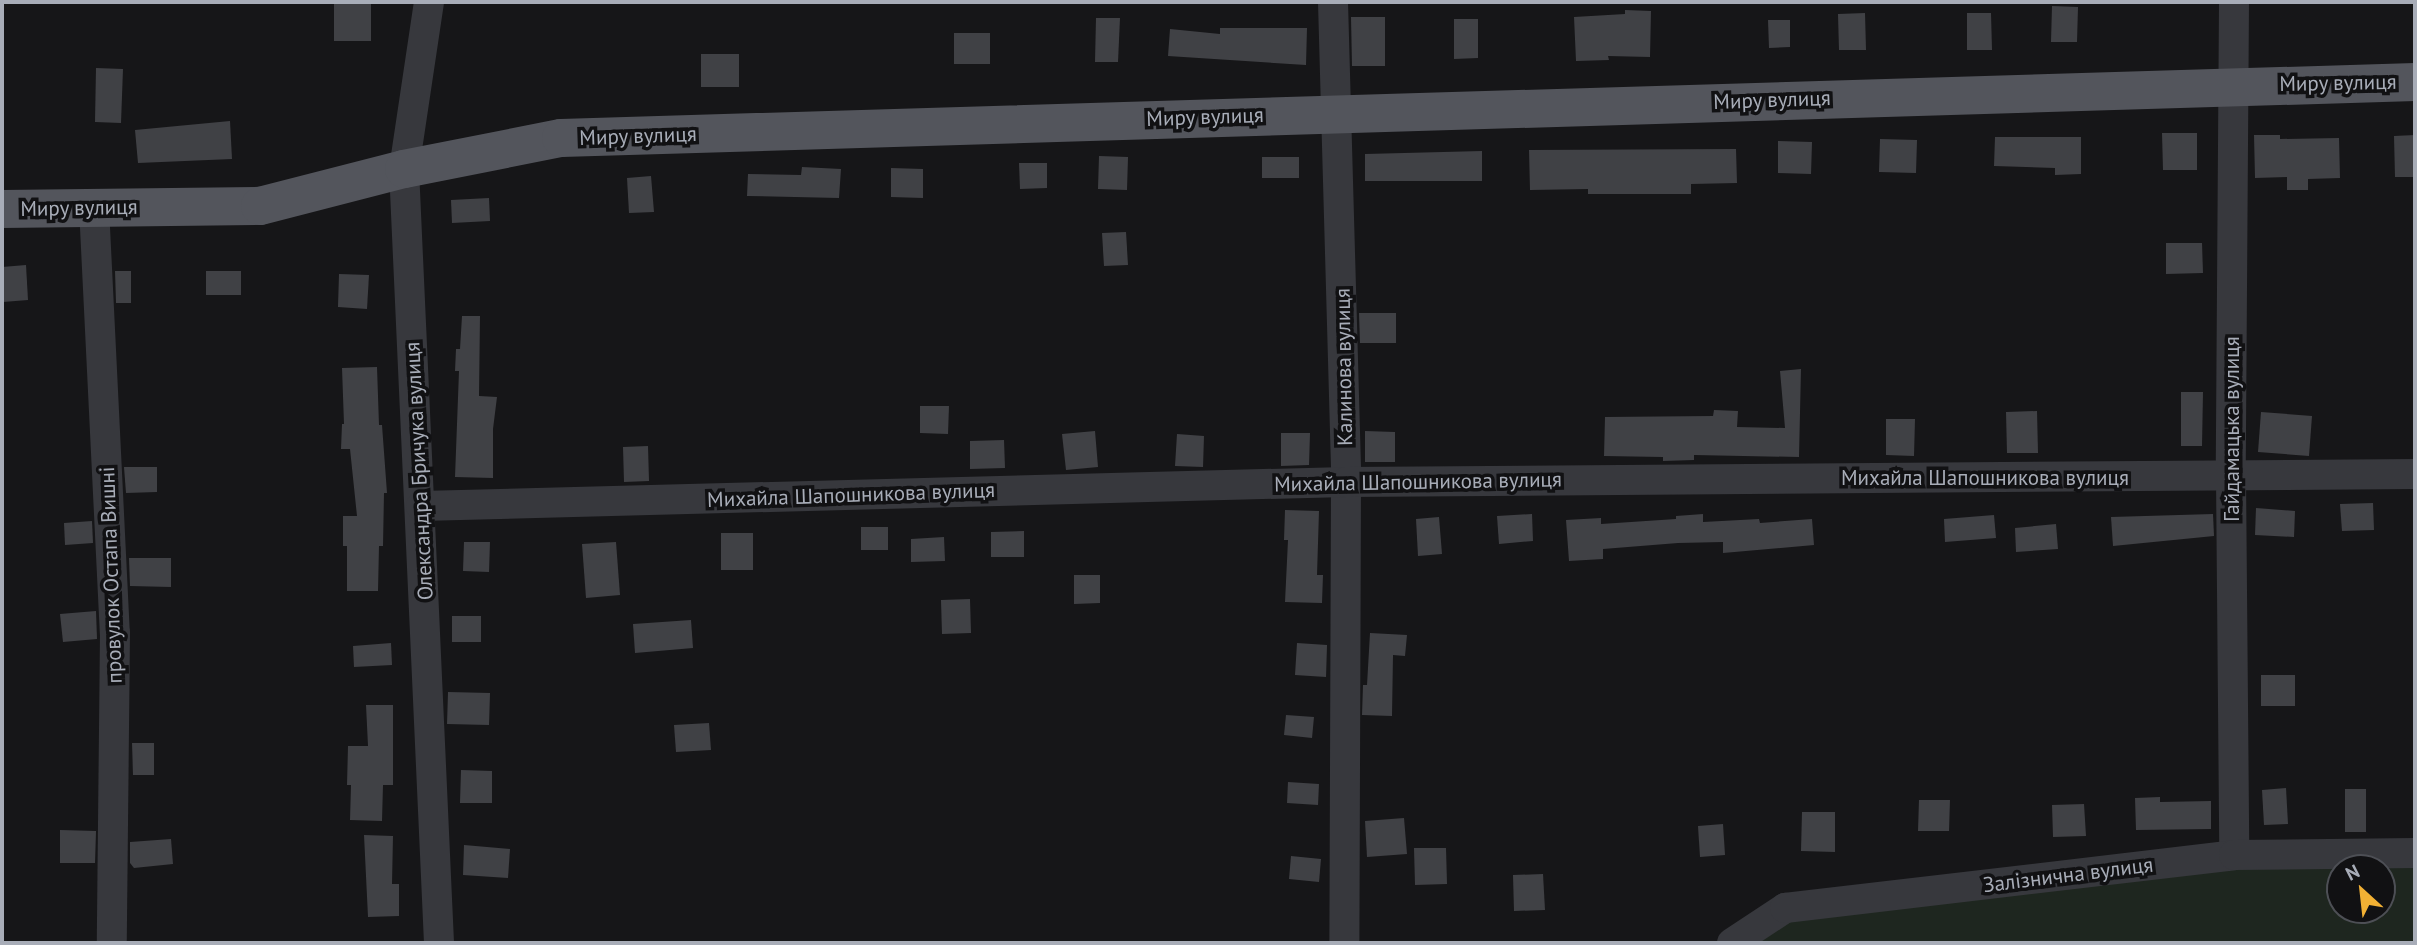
<!DOCTYPE html>
<meta charset="utf-8">
<style>
body{margin:0}
#map{position:relative;width:2417px;height:945px;overflow:hidden;background:#161618;font-family:"PT Sans",sans-serif}
div>[style]{position:absolute}
[style*='--x']{left:calc(var(--x)*1px);top:calc(var(--y)*1px);width:calc(var(--w)*1px);rotate:calc(var(--a)*1deg)}
.green>*{inset:0;background:#1e261f}
.building>*{inset:0;background:#404145}
.minor>*{height:30px;margin:-15px;padding:0 15px;transform-origin:15px;border-radius:15px;background:#37383d}
.major>*{height:38px;margin:-19px;padding:0 19px;transform-origin:19px;border-radius:19px;background:#53555c}
span{translate:-50% -50%;white-space:nowrap;text-align:center;line-height:1.15;-webkit-text-stroke:7px #111113;paint-order:stroke}
.street-label{font-size:21px;color:#a8adb8}
.frame{position:absolute;inset:0;border:4px solid #a8adb8;pointer-events:none}
.north{position:absolute;left:2326px;top:854px;width:70px;height:70px;box-sizing:border-box;background:#111113;border:2px solid #4d4f55;border-radius:50%;rotate:333deg;font-size:19px;font-weight:700;line-height:28px;text-align:center;color:#a8adb8}
.north::after{content:'';display:block;margin:auto;width:24px;height:32px;background:#f2b134;clip-path:polygon(50% 0,100% 100%,50% 72%,0 100%)}
</style>
<div id="map">
<div class="green">
<i style="clip-path:polygon(evenodd,2415px 853px,2415px 943px,1732px 943px,1785px 908px,2415px 853px,2340px 868px,2382px 868px,2382px 910px,2340px 910px,2340px 868px)"></i>
</div>
<div class="building">
<i style="clip-path:polygon(334px 2px,371px 2px,371px 41px,334px 41px)"></i>
<i style="clip-path:polygon(2052px 6px,2078px 7px,2077px 42px,2051px 42px)"></i>
<i style="clip-path:polygon(1625px 10px,1651px 11px,1650px 57px,1608px 56px,1609px 60px,1576px 61px,1574px 17px,1625px 14px)"></i>
<i style="clip-path:polygon(1865px 13px,1866px 50px,1839px 50px,1838px 14px)"></i>
<i style="clip-path:polygon(1967px 13px,1991px 13px,1992px 50px,1967px 50px)"></i>
<i style="clip-path:polygon(1351px 17px,1385px 17px,1385px 66px,1352px 66px)"></i>
<i style="clip-path:polygon(1096px 18px,1120px 18px,1118px 62px,1095px 62px)"></i>
<i style="clip-path:polygon(1454px 19px,1478px 19px,1478px 58px,1454px 59px)"></i>
<i style="clip-path:polygon(1768px 20px,1790px 20px,1790px 47px,1769px 48px)"></i>
<i style="clip-path:polygon(1220px 28px,1307px 28px,1306px 65px,1168px 56px,1170px 29px,1220px 34px)"></i>
<i style="clip-path:polygon(954px 33px,990px 33px,990px 64px,954px 64px)"></i>
<i style="clip-path:polygon(701px 54px,739px 54px,739px 87px,701px 87px)"></i>
<i style="clip-path:polygon(96px 68px,123px 69px,121px 123px,95px 122px)"></i>
<i style="clip-path:polygon(230px 121px,232px 159px,138px 163px,135px 130px)"></i>
<i style="clip-path:polygon(2162px 133px,2197px 133px,2197px 170px,2163px 170px)"></i>
<i style="clip-path:polygon(2254px 135px,2280px 135px,2280px 139px,2339px 138px,2340px 178px,2308px 179px,2308px 190px,2287px 190px,2287px 177px,2255px 178px)"></i>
<i style="clip-path:polygon(2415px 135px,2415px 177px,2395px 177px,2394px 136px)"></i>
<i style="clip-path:polygon(1995px 137px,2081px 137px,2081px 174px,2055px 175px,2055px 168px,1994px 166px)"></i>
<i style="clip-path:polygon(1880px 139px,1917px 140px,1916px 173px,1879px 172px)"></i>
<i style="clip-path:polygon(1778px 141px,1812px 142px,1811px 174px,1778px 173px)"></i>
<i style="clip-path:polygon(1736px 149px,1737px 183px,1691px 184px,1691px 194px,1588px 194px,1588px 189px,1530px 190px,1529px 150px)"></i>
<i style="clip-path:polygon(1482px 151px,1482px 181px,1365px 181px,1365px 154px)"></i>
<i style="clip-path:polygon(1099px 156px,1128px 157px,1127px 190px,1098px 189px)"></i>
<i style="clip-path:polygon(1262px 157px,1299px 157px,1299px 178px,1262px 178px)"></i>
<i style="clip-path:polygon(1019px 163px,1047px 163px,1047px 188px,1020px 189px)"></i>
<i style="clip-path:polygon(802px 167px,841px 169px,839px 198px,747px 196px,748px 174px,801px 175px)"></i>
<i style="clip-path:polygon(891px 168px,923px 169px,923px 198px,891px 197px)"></i>
<i style="clip-path:polygon(651px 176px,654px 212px,629px 213px,627px 178px)"></i>
<i style="clip-path:polygon(489px 198px,490px 221px,452px 223px,451px 200px)"></i>
<i style="clip-path:polygon(1126px 232px,1128px 265px,1104px 266px,1102px 233px)"></i>
<i style="clip-path:polygon(2166px 243px,2202px 243px,2203px 273px,2166px 274px)"></i>
<i style="clip-path:polygon(26px 265px,28px 300px,3px 302px,2px 267px)"></i>
<i style="clip-path:polygon(115px 271px,131px 271px,131px 303px,116px 303px)"></i>
<i style="clip-path:polygon(206px 271px,241px 271px,241px 295px,206px 295px)"></i>
<i style="clip-path:polygon(339px 274px,369px 275px,367px 309px,338px 307px)"></i>
<i style="clip-path:polygon(1359px 313px,1396px 313px,1396px 343px,1360px 343px)"></i>
<i style="clip-path:polygon(462px 316px,480px 316px,479px 396px,497px 397px,493px 429px,493px 478px,455px 477px,459px 371px,455px 371px,456px 349px,460px 349px)"></i>
<i style="clip-path:polygon(377px 367px,379px 425px,382px 425px,387px 493px,384px 493px,383px 546px,379px 546px,378px 591px,347px 591px,347px 546px,343px 546px,343px 516px,357px 516px,350px 449px,341px 449px,342px 424px,344px 424px,342px 368px)"></i>
<i style="clip-path:polygon(1801px 369px,1799px 457px,1694px 455px,1694px 460px,1663px 461px,1663px 457px,1604px 456px,1605px 417px,1713px 416px,1714px 410px,1738px 411px,1737px 427px,1785px 428px,1780px 371px)"></i>
<i style="clip-path:polygon(2181px 392px,2203px 392px,2202px 446px,2181px 446px)"></i>
<i style="clip-path:polygon(920px 406px,949px 406px,948px 434px,920px 433px)"></i>
<i style="clip-path:polygon(2037px 411px,2038px 453px,2007px 453px,2006px 412px)"></i>
<i style="clip-path:polygon(2261px 412px,2312px 416px,2309px 456px,2258px 452px)"></i>
<i style="clip-path:polygon(1886px 419px,1915px 419px,1914px 456px,1886px 455px)"></i>
<i style="clip-path:polygon(1095px 431px,1098px 467px,1066px 470px,1062px 434px)"></i>
<i style="clip-path:polygon(1365px 431px,1395px 432px,1395px 462px,1365px 462px)"></i>
<i style="clip-path:polygon(1281px 433px,1310px 433px,1309px 465px,1281px 466px)"></i>
<i style="clip-path:polygon(1177px 434px,1204px 436px,1203px 467px,1175px 466px)"></i>
<i style="clip-path:polygon(1004px 440px,1005px 468px,970px 469px,970px 441px)"></i>
<i style="clip-path:polygon(648px 446px,649px 481px,624px 482px,623px 447px)"></i>
<i style="clip-path:polygon(124px 467px,157px 467px,157px 492px,126px 493px)"></i>
<i style="clip-path:polygon(2373px 503px,2374px 530px,2342px 531px,2340px 504px)"></i>
<i style="clip-path:polygon(2256px 508px,2295px 511px,2294px 537px,2255px 535px)"></i>
<i style="clip-path:polygon(1285px 510px,1319px 511px,1317px 575px,1323px 575px,1322px 603px,1285px 602px,1288px 540px,1284px 540px)"></i>
<i style="clip-path:polygon(1532px 514px,1533px 541px,1499px 544px,1497px 516px)"></i>
<i style="clip-path:polygon(1703px 514px,1703px 522px,1759px 519px,1760px 523px,1812px 519px,1814px 545px,1723px 553px,1723px 542px,1678px 543px,1603px 549px,1603px 559px,1569px 561px,1566px 520px,1601px 518px,1601px 524px,1676px 519px,1676px 516px)"></i>
<i style="clip-path:polygon(2213px 514px,2214px 536px,2113px 546px,2111px 517px)"></i>
<i style="clip-path:polygon(1994px 515px,1996px 538px,1945px 542px,1944px 519px)"></i>
<i style="clip-path:polygon(1439px 517px,1442px 554px,1418px 556px,1416px 519px)"></i>
<i style="clip-path:polygon(92px 521px,93px 543px,65px 545px,64px 523px)"></i>
<i style="clip-path:polygon(2056px 524px,2058px 549px,2016px 552px,2015px 528px)"></i>
<i style="clip-path:polygon(861px 527px,888px 527px,888px 550px,861px 550px)"></i>
<i style="clip-path:polygon(1024px 531px,1024px 557px,991px 557px,991px 532px)"></i>
<i style="clip-path:polygon(721px 533px,753px 533px,753px 570px,721px 570px)"></i>
<i style="clip-path:polygon(944px 537px,945px 561px,911px 562px,911px 539px)"></i>
<i style="clip-path:polygon(464px 542px,490px 542px,489px 572px,463px 571px)"></i>
<i style="clip-path:polygon(616px 542px,620px 595px,586px 598px,582px 544px)"></i>
<i style="clip-path:polygon(129px 558px,171px 558px,171px 587px,130px 586px)"></i>
<i style="clip-path:polygon(1074px 575px,1100px 575px,1100px 603px,1074px 604px)"></i>
<i style="clip-path:polygon(970px 599px,971px 633px,942px 634px,941px 600px)"></i>
<i style="clip-path:polygon(96px 611px,97px 639px,63px 642px,60px 614px)"></i>
<i style="clip-path:polygon(452px 616px,481px 616px,481px 642px,452px 642px)"></i>
<i style="clip-path:polygon(691px 620px,693px 648px,635px 653px,633px 624px)"></i>
<i style="clip-path:polygon(1370px 633px,1407px 635px,1405px 656px,1393px 655px,1392px 716px,1362px 715px,1363px 685px,1367px 685px)"></i>
<i style="clip-path:polygon(391px 643px,392px 665px,354px 667px,353px 646px)"></i>
<i style="clip-path:polygon(1297px 643px,1327px 645px,1326px 677px,1295px 675px)"></i>
<i style="clip-path:polygon(2261px 675px,2295px 675px,2295px 706px,2261px 706px)"></i>
<i style="clip-path:polygon(448px 692px,490px 693px,489px 725px,447px 724px)"></i>
<i style="clip-path:polygon(366px 705px,393px 705px,393px 785px,383px 785px,382px 821px,350px 820px,351px 785px,347px 785px,348px 746px,368px 746px)"></i>
<i style="clip-path:polygon(1286px 715px,1314px 717px,1312px 738px,1284px 735px)"></i>
<i style="clip-path:polygon(709px 723px,711px 750px,676px 752px,674px 725px)"></i>
<i style="clip-path:polygon(132px 743px,154px 743px,154px 775px,133px 775px)"></i>
<i style="clip-path:polygon(461px 770px,492px 771px,492px 803px,460px 803px)"></i>
<i style="clip-path:polygon(1288px 782px,1319px 784px,1318px 805px,1287px 803px)"></i>
<i style="clip-path:polygon(2286px 788px,2288px 824px,2264px 825px,2262px 790px)"></i>
<i style="clip-path:polygon(2345px 789px,2366px 789px,2366px 832px,2345px 832px)"></i>
<i style="clip-path:polygon(2160px 797px,2160px 802px,2211px 801px,2211px 829px,2136px 830px,2135px 798px)"></i>
<i style="clip-path:polygon(1919px 800px,1950px 800px,1949px 831px,1918px 831px)"></i>
<i style="clip-path:polygon(2084px 804px,2086px 836px,2053px 837px,2052px 805px)"></i>
<i style="clip-path:polygon(1802px 812px,1835px 812px,1835px 852px,1801px 851px)"></i>
<i style="clip-path:polygon(1404px 818px,1407px 854px,1367px 857px,1365px 821px)"></i>
<i style="clip-path:polygon(1723px 824px,1725px 855px,1700px 857px,1698px 826px)"></i>
<i style="clip-path:polygon(60px 830px,96px 831px,95px 863px,60px 863px)"></i>
<i style="clip-path:polygon(364px 835px,393px 836px,392px 884px,399px 884px,399px 916px,368px 917px)"></i>
<i style="clip-path:polygon(171px 839px,173px 864px,134px 868px,130px 863px,130px 842px)"></i>
<i style="clip-path:polygon(464px 845px,510px 849px,508px 878px,463px 875px)"></i>
<i style="clip-path:polygon(1414px 848px,1446px 848px,1447px 884px,1415px 885px)"></i>
<i style="clip-path:polygon(1291px 856px,1321px 859px,1319px 882px,1289px 879px)"></i>
<i style="clip-path:polygon(1543px 874px,1545px 910px,1514px 911px,1513px 875px)"></i>
</div>
<div class="minor">
<i style="--x:429;--y:2;--w:169;--a:98.5"></i>
<i style="--x:404;--y:169;--w:775;--a:87.41"></i>
<i style="--x:1333;--y:2;--w:480;--a:88.4"></i>
<i style="--x:1346;--y:482;--w:461;--a:90.2"></i>
<i style="--x:2234;--y:2;--w:474;--a:90.4"></i>
<i style="--x:2231;--y:476;--w:379;--a:89.5"></i>
<i style="--x:94;--y:207;--w:427;--a:87.2"></i>
<i style="--x:115;--y:633;--w:310;--a:90.6"></i>
<i style="--x:421;--y:506;--w:925;--a:-1.49"></i>
<i style="--x:1346;--y:482;--w:1069;--a:-0.43"></i>
<i style="--x:1732;--y:943;--w:64;--a:-33.4"></i>
<i style="--x:1785;--y:908;--w:452;--a:-6.7"></i>
<i style="--x:2234;--y:855;--w:181;--a:-0.6"></i>
</div>
<div class="major">
<i style="--x:2;--y:209;--w:258;--a:-0.7"></i>
<i style="--x:260;--y:206;--w:149;--a:-14.4"></i>
<i style="--x:404;--y:169;--w:160;--a:-11.2"></i>
<i style="--x:561;--y:138;--w:1855;--a:-1.73"></i>
</div>
<div class="street-label">
<span style="left:2338px;top:83px;rotate:-1deg">Миру вулиця</span>
<span style="left:1772px;top:100px;rotate:-2deg">Миру вулиця</span>
<span style="left:1205px;top:117px;rotate:-2deg">Миру вулиця</span>
<span style="left:638px;top:136px;rotate:-2deg">Миру вулиця</span>
<span style="left:79px;top:208px;rotate:-1deg">Миру вулиця</span>
<span style="left:1344px;top:367px;rotate:-91deg">Калинова вулиця</span>
<span style="left:2232px;top:429px;rotate:-90deg">Гайдамацька вулиця</span>
<span style="left:419px;top:471px;rotate:-93deg">Олександра Бричука вулиця</span>
<span style="left:1985px;top:478px">Михайла Шапошникова вулиця</span>
<span style="left:1418px;top:482px;rotate:-1deg">Михайла Шапошникова вулиця</span>
<span style="left:851px;top:495px;rotate:-2deg">Михайла Шапошникова вулиця</span>
<span style="left:111px;top:575px;rotate:-92deg">провулок Остапа Вишні</span>
<span style="left:2068px;top:875px;rotate:-7deg">Залізнична вулиця</span>
</div>
<div class="frame"></div>
<div class="north">N</div>
</div>
